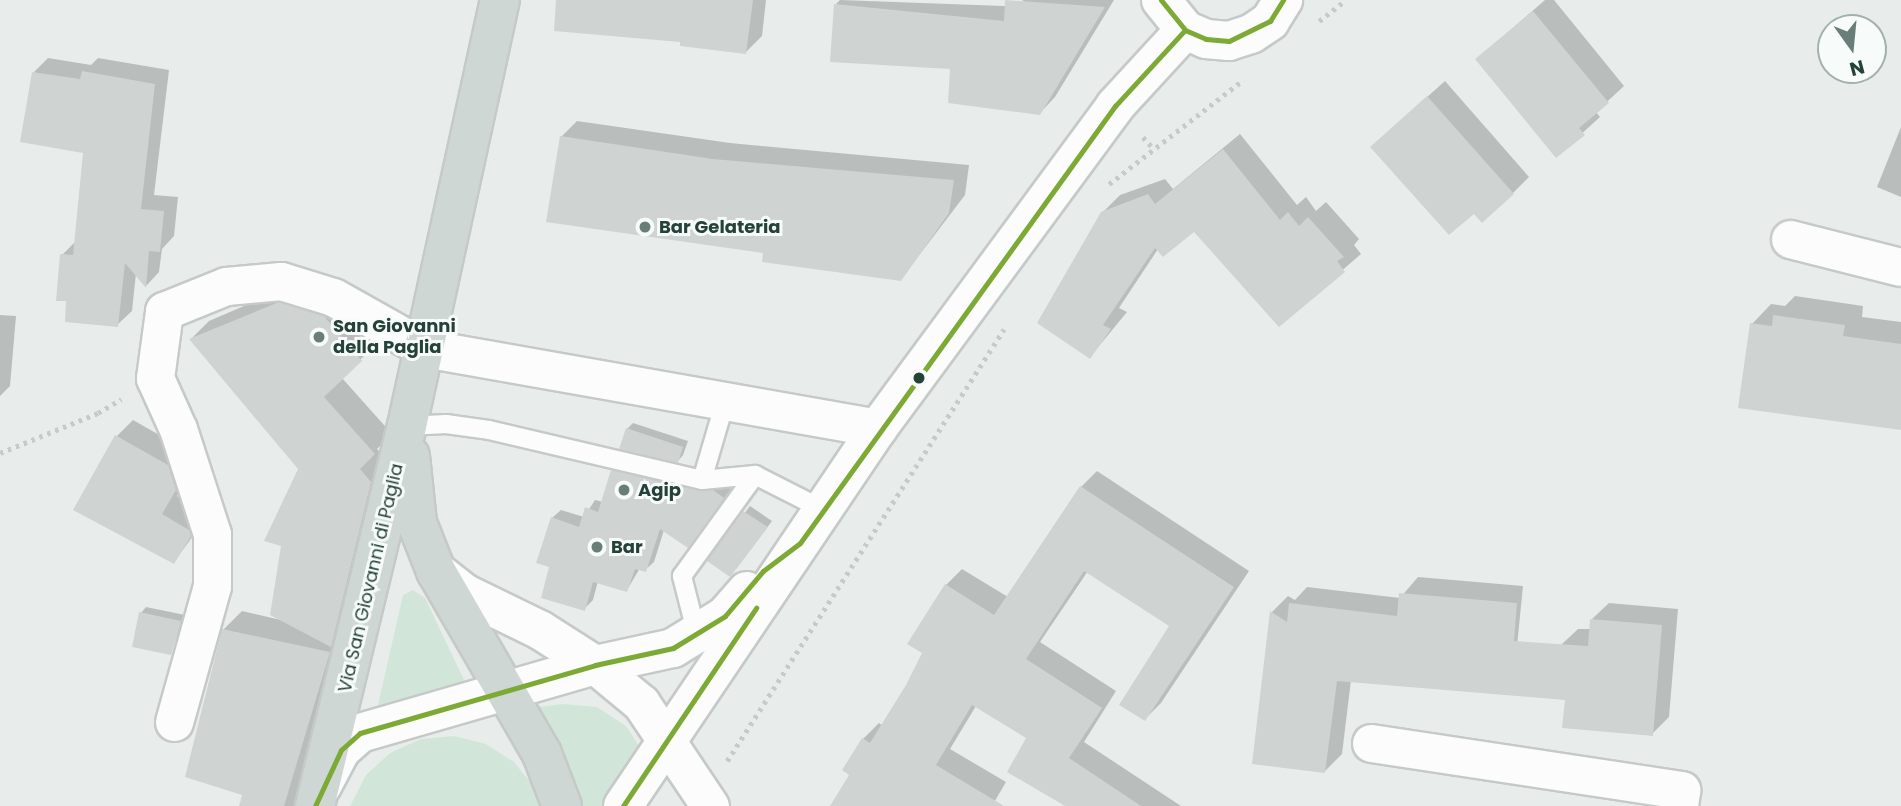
<!DOCTYPE html>
<style>
body{margin:0}
#map{position:relative;width:1901px;height:806px;overflow:hidden;background:#e8edeb;font-family:Poppins,sans-serif}
div>[style]{position:absolute}
[style*='--x']{left:calc(var(--x)*1px);top:calc(var(--y)*1px);width:calc(var(--w)*1px);rotate:calc(var(--a)*1deg)}
.green>*{inset:0;background:#d1e6d8}
.shadow>*{inset:0;background:#0003}
.building>*{inset:0;background:#cfd4d2}
.path>*{height:4.5px;margin-top:-2.25px;transform-origin:0;background:repeating-linear-gradient(90deg,#c3ccca 0 3.5px,transparent 0 8.5px)}
.roads{filter:drop-shadow(2px 0 #c5cac8) drop-shadow(-2px 0 #c5cac8) drop-shadow(0 2px #c5cac8) drop-shadow(0 -2px #c5cac8)}
.lane>*{height:18px;margin:-9px;padding:0 9px;transform-origin:9px;border-radius:9px;background:#fcfcfc}
.street>*{height:37px;margin:-18.5px;padding:0 18.5px;transform-origin:18.5px;border-radius:18.5px;background:#fcfcfc}
.secondary>*{height:38px;margin:-19px;padding:0 19px;transform-origin:19px;border-radius:19px;background:#fcfcfc}
.primary>*{height:38px;margin:-19px;padding:0 19px;transform-origin:19px;border-radius:19px;background:#cfd7d5}
.bus-1>*{height:5px;margin:-2.5px;padding:0 2.5px;transform-origin:2.5px;border-radius:2.5px;background:#7caa34}
.dots>*{width:19px;height:19px;translate:-50% -50%;box-sizing:border-box;border:4px solid #f7fbf9;border-radius:50%}
span{translate:-50% -50%;white-space:nowrap;text-align:center;line-height:1.15;-webkit-text-stroke:6px #f7fbf9;paint-order:stroke}
.poi-label{font-size:18px;color:#24423a;font-weight:700}
.left{translate:0 -50%;text-align:left}
.street-label{font-size:18px;color:#24423a}
.north{position:absolute;left:1817px;top:14px;width:70px;height:70px;box-sizing:border-box;background:#f7fbf9;border:2px solid #a3b1ad;border-radius:50%;rotate:165deg;font-size:19px;font-weight:700;line-height:28px;text-align:center;color:#24423a}
.north::after{content:'';display:block;margin:auto;width:24px;height:32px;background:#697e78;clip-path:polygon(50% 0,100% 100%,50% 72%,0 100%)}
</style>
<div id="map">
<div class="green">
<i style="clip-path:polygon(413px 590px,425px 598px,466px 684px,377px 709px,403px 595px)"></i>
<i style="clip-path:polygon(563px 704px,597px 707px,626px 726px,646px 757px,615px 806px,581px 806px,561px 745px,537px 707px)"></i>
<i style="clip-path:polygon(454px 736px,486px 744px,514px 762px,535px 788px,541px 806px,350px 806px,366px 775px,390px 753px,421px 739px)"></i>
</div>
<div class="shadow">
<i style="clip-path:polygon(558px 0,766px 0,762px 36px,745px 53px,682px 41px)"></i>
<i style="clip-path:polygon(840px 0,1032px 7px,1022px 0,1114px 0,1055px 97px,1040px 113px,836px 4px)"></i>
<i style="clip-path:polygon(1545px 0,1554px 0,1624px 86px,1596px 112px,1600px 117px,1557px 156px,1477px 59px)"></i>
<i style="clip-path:polygon(48px 58px,91px 65px,98px 58px,169px 70px,154px 195px,178px 197px,174px 236px,162px 249px,159px 272px,146px 286px,136px 273px,132px 311px,117px 325px,68px 300px,62px 255px,76px 241px,85px 151px,34px 72px)"></i>
<i style="clip-path:polygon(1445px 81px,1529px 177px,1513px 193px,1389px 131px)"></i>
<i style="clip-path:polygon(577px 121px,730px 143px,969px 165px,965px 195px,901px 279px,765px 252px,561px 137px)"></i>
<i style="clip-path:polygon(1901px 127px,1901px 197px,1877px 187px)"></i>
<i style="clip-path:polygon(1240px 134px,1297px 205px,1306px 197px,1316px 211px,1326px 202px,1359px 239px,1354px 245px,1361px 254px,1279px 325px,1194px 229px,1158px 249px,1119px 308px,1127px 312px,1090px 357px,1102px 213px,1120px 195px,1165px 179px,1173px 189px)"></i>
<i style="clip-path:polygon(293px 285px,379px 341px,342px 378px,392px 434px,377px 449px,389px 462px,347px 633px,295px 806px,241px 806px,245px 794px,223px 630px,242px 611px,281px 620px,300px 468px,191px 339px,209px 321px)"></i>
<i style="clip-path:polygon(1795px 296px,1863px 306px,1862px 317px,1901px 322px,1901px 429px,1752px 324px,1771px 304px,1785px 306px)"></i>
<i style="clip-path:polygon(0 315px,16px 316px,10px 386px,0 396px)"></i>
<i style="clip-path:polygon(133px 420px,184px 449px,191px 472px,177px 496px,206px 518px,174px 562px,117px 436px)"></i>
<i style="clip-path:polygon(633px 423px,688px 441px,683px 455px,678px 461px,627px 429px)"></i>
<i style="clip-path:polygon(621px 463px,722px 483px,731px 489px,688px 546px,664px 530px,654px 562px,645px 570px,640px 568px,627px 590px,598px 581px,593px 600px,584px 609px,551px 566px,552px 518px,561px 510px,584px 517px,595px 500px,603px 502px,613px 471px)"></i>
<i style="clip-path:polygon(1097px 471px,1249px 571px,1161px 703px,1145px 719px,1171px 626px,1088px 571px,1040px 642px,1116px 691px,1084px 742px,1181px 806px,1069px 806px,1028px 737px,976px 706px,950px 749px,1006px 782px,992px 806px,832px 806px,851px 774px,863px 739px,879px 723px,883px 726px,925px 653px,946px 585px,962px 569px,1008px 597px,1081px 487px)"></i>
<i style="clip-path:polygon(750px 506px,772px 521px,736px 569px,709px 561px)"></i>
<i style="clip-path:polygon(1418px 577px,1523px 586px,1514px 676px,1351px 680px,1342px 754px,1325px 771px,1254px 762px,1272px 612px,1288px 596px,1295px 600px,1307px 587px,1400px 598px)"></i>
<i style="clip-path:polygon(1609px 603px,1678px 609px,1669px 717px,1652px 734px,1567px 699px,1561px 645px,1578px 629px,1591px 629px,1592px 619px)"></i>
<i style="clip-path:polygon(146px 607px,185px 615px,170px 653px,141px 613px)"></i>
</div>
<div class="building">
<i style="clip-path:polygon(556px 0,753px 0,746px 54px,680px 46px,680px 42px,554px 31px)"></i>
<i style="clip-path:polygon(1005px 0,1105px 7px,1040px 115px,948px 103px,950px 69px,830px 62px,834px 4px,1004px 21px)"></i>
<i style="clip-path:polygon(1533px 11px,1609px 103px,1579px 128px,1585px 135px,1556px 158px,1475px 59px)"></i>
<i style="clip-path:polygon(82px 71px,155px 84px,141px 209px,164px 211px,160px 252px,149px 251px,146px 288px,125px 263px,118px 327px,65px 322px,66px 301px,56px 301px,60px 254px,73px 255px,83px 153px,20px 142px,32px 72px,80px 79px)"></i>
<i style="clip-path:polygon(1427px 96px,1514px 194px,1482px 223px,1474px 214px,1449px 235px,1370px 147px)"></i>
<i style="clip-path:polygon(560px 136px,713px 159px,954px 180px,949px 213px,901px 281px,762px 262px,763px 253px,546px 222px)"></i>
<i style="clip-path:polygon(1223px 149px,1280px 220px,1288px 212px,1299px 226px,1308px 217px,1344px 257px,1337px 261px,1345px 272px,1279px 327px,1194px 232px,1163px 257px,1155px 248px,1103px 325px,1111px 329px,1090px 359px,1037px 323px,1101px 212px,1148px 194px,1155px 204px)"></i>
<i style="clip-path:polygon(279px 302px,324px 316px,362px 361px,324px 397px,375px 454px,360px 469px,371px 482px,331px 647px,270px 615px,281px 546px,264px 541px,298px 469px,189px 339px)"></i>
<i style="clip-path:polygon(1773px 315px,1845px 325px,1843px 336px,1901px 344px,1901px 430px,1738px 408px,1750px 323px,1772px 326px)"></i>
<i style="clip-path:polygon(626px 428px,683px 447px,678px 463px,619px 449px)"></i>
<i style="clip-path:polygon(115px 435px,168px 465px,176px 490px,162px 514px,189px 530px,191px 536px,174px 564px,73px 510px)"></i>
<i style="clip-path:polygon(611px 470px,713px 490px,724px 498px,688px 548px,660px 529px,646px 572px,635px 569px,627px 592px,593px 582px,585px 611px,541px 598px,549px 567px,536px 563px,551px 517px,579px 527px,585px 507px,598px 512px)"></i>
<i style="clip-path:polygon(1080px 486px,1234px 587px,1145px 721px,1119px 705px,1169px 626px,1084px 571px,1026px 659px,1102px 708px,1069px 758px,1141px 806px,1065px 806px,1007px 772px,1026px 738px,972px 705px,936px 765px,1004px 806px,830px 806px,849px 775px,842px 770px,862px 738px,870px 743px,906px 685px,922px 653px,907px 644px,945px 584px,994px 615px)"></i>
<i style="clip-path:polygon(743px 511px,768px 527px,730px 577px,707px 561px)"></i>
<i style="clip-path:polygon(1399px 593px,1517px 603px,1514px 641px,1588px 646px,1590px 619px,1662px 625px,1653px 736px,1562px 728px,1565px 700px,1337px 681px,1325px 773px,1252px 764px,1270px 611px,1287px 622px,1289px 603px,1397px 616px)"></i>
<i style="clip-path:polygon(139px 612px,181px 621px,171px 655px,132px 647px)"></i>
<i style="clip-path:polygon(222px 629px,330px 652px,284px 806px,239px 806px,242px 795px,185px 777px)"></i>
</div>
<div class="path">
<i style="--x:1319;--y:21;--w:34;--a:-38"></i>
<i style="--x:1143;--y:137;--w:16;--a:47"></i>
<i style="--x:1109;--y:184;--w:170;--a:-37.8"></i>
<i style="--x:0;--y:453;--w:106;--a:-22.2"></i>
<i style="--x:98;--y:413;--w:27;--a:-31"></i>
<i style="--x:727;--y:761;--w:513;--a:-57.33"></i>
</div>
<div class="roads">
<div class="lane">
<i style="--x:725;--y:402;--w:81;--a:106.4"></i>
<i style="--x:702;--y:480;--w:53;--a:-5.4"></i>
<i style="--x:755;--y:475;--w:75;--a:26.9"></i>
<i style="--x:407;--y:426;--w:39;--a:-3"></i>
<i style="--x:446;--y:424;--w:43;--a:7.9"></i>
<i style="--x:489;--y:430;--w:219;--a:13.2"></i>
<i style="--x:697;--y:635;--w:61;--a:-104.3"></i>
<i style="--x:682;--y:576;--w:125;--a:-54.1"></i>
</div>
<div class="street">
<i style="--x:1790;--y:239;--w:114;--a:14.2"></i>
<i style="--x:595;--y:665;--w:60;--a:39.6"></i>
<i style="--x:641;--y:703;--w:124;--a:56.2"></i>
<i style="--x:174;--y:722;--w:141;--a:-74.4"></i>
<i style="--x:212;--y:586;--w:52;--a:-90"></i>
<i style="--x:212;--y:534;--w:110;--a:-107.9"></i>
<i style="--x:178;--y:429;--w:56;--a:-114.3"></i>
<i style="--x:155;--y:378;--w:68;--a:-82.3"></i>
<i style="--x:164;--y:311;--w:67;--a:-22"></i>
<i style="--x:226;--y:286;--w:55;--a:-5.2"></i>
<i style="--x:281;--y:281;--w:54;--a:17.1"></i>
<i style="--x:333;--y:297;--w:104;--a:29.3"></i>
<i style="--x:424;--y:348;--w:461;--a:10"></i>
<i style="--x:1371;--y:743;--w:314;--a:8.6"></i>
<i style="--x:1681;--y:790;--w:16;--a:97"></i>
</div>
<div class="secondary">
<i style="--x:1161;--y:0;--w:38;--a:51"></i>
<i style="--x:1185;--y:30;--w:23;--a:23"></i>
<i style="--x:1206;--y:39;--w:23;--a:5"></i>
<i style="--x:1229;--y:41;--w:23;--a:-18"></i>
<i style="--x:1251;--y:34;--w:23;--a:-34"></i>
<i style="--x:1270;--y:21;--w:25;--a:-58"></i>
<i style="--x:436;--y:571;--w:36;--a:38"></i>
<i style="--x:464;--y:593;--w:85;--a:26"></i>
<i style="--x:540;--y:630;--w:65;--a:32.5"></i>
<i style="--x:322;--y:786;--w:41;--a:-62.2"></i>
<i style="--x:341;--y:750;--w:25;--a:-42"></i>
<i style="--x:360;--y:733;--w:245;--a:-16.1"></i>
<i style="--x:595;--y:665;--w:80;--a:-12.3"></i>
<i style="--x:673;--y:648;--w:61;--a:-31.6"></i>
<i style="--x:725;--y:616;--w:33;--a:-49"></i>
<i style="--x:623;--y:806;--w:456;--a:-56"></i>
<i style="--x:878;--y:428;--w:400;--a:-53.6"></i>
<i style="--x:1115;--y:106;--w:103;--a:-47.4"></i>
</div>
<div class="primary">
<i style="--x:410;--y:456;--w:67;--a:84"></i>
<i style="--x:417;--y:523;--w:52;--a:68.4"></i>
<i style="--x:436;--y:571;--w:211;--a:59.9"></i>
<i style="--x:542;--y:754;--w:56;--a:69"></i>
<i style="--x:315;--y:806;--w:391;--a:-76.4"></i>
<i style="--x:407;--y:426;--w:436;--a:-77.7"></i>
</div>
</div>
<div class="bus-1">
<i style="--x:1161;--y:0;--w:38;--a:51"></i>
<i style="--x:1185;--y:30;--w:23;--a:23"></i>
<i style="--x:1206;--y:39;--w:23;--a:5"></i>
<i style="--x:1229;--y:41;--w:46;--a:-26"></i>
<i style="--x:1270;--y:21;--w:25;--a:-58"></i>
<i style="--x:315;--y:806;--w:62;--a:-65.1"></i>
<i style="--x:341;--y:750;--w:25;--a:-42"></i>
<i style="--x:360;--y:733;--w:245;--a:-16.1"></i>
<i style="--x:595;--y:665;--w:80;--a:-12.3"></i>
<i style="--x:673;--y:648;--w:61;--a:-31.6"></i>
<i style="--x:725;--y:616;--w:59;--a:-49.8"></i>
<i style="--x:763;--y:571;--w:46;--a:-37.1"></i>
<i style="--x:800;--y:543;--w:539;--a:-54.22"></i>
<i style="--x:1115;--y:106;--w:103;--a:-47.4"></i>
<i style="--x:623;--y:806;--w:239;--a:-56.1"></i>
</div>
<div class="dots">
<i style="left:645px;top:227px;background:#697e78"></i>
<i style="left:319px;top:337px;background:#697e78"></i>
<i style="left:919px;top:378px;background:#24423a"></i>
<i style="left:624px;top:490px;background:#697e78"></i>
<i style="left:597px;top:547px;background:#697e78"></i>
</div>
<div class="poi-label">
<span class="left" style="left:659px;top:227px">Bar Gelateria</span>
<span class="left" style="left:333px;top:337px">San Giovanni<br>della Paglia</span>
<span class="left" style="left:638px;top:490px">Agip</span>
<span class="left" style="left:611px;top:547px">Bar</span>
</div>
<div class="street-label">
<span style="left:371px;top:578px;rotate:-77deg">Via San Giovanni di Paglia</span>
</div>
<div class="north">N</div>
</div>
